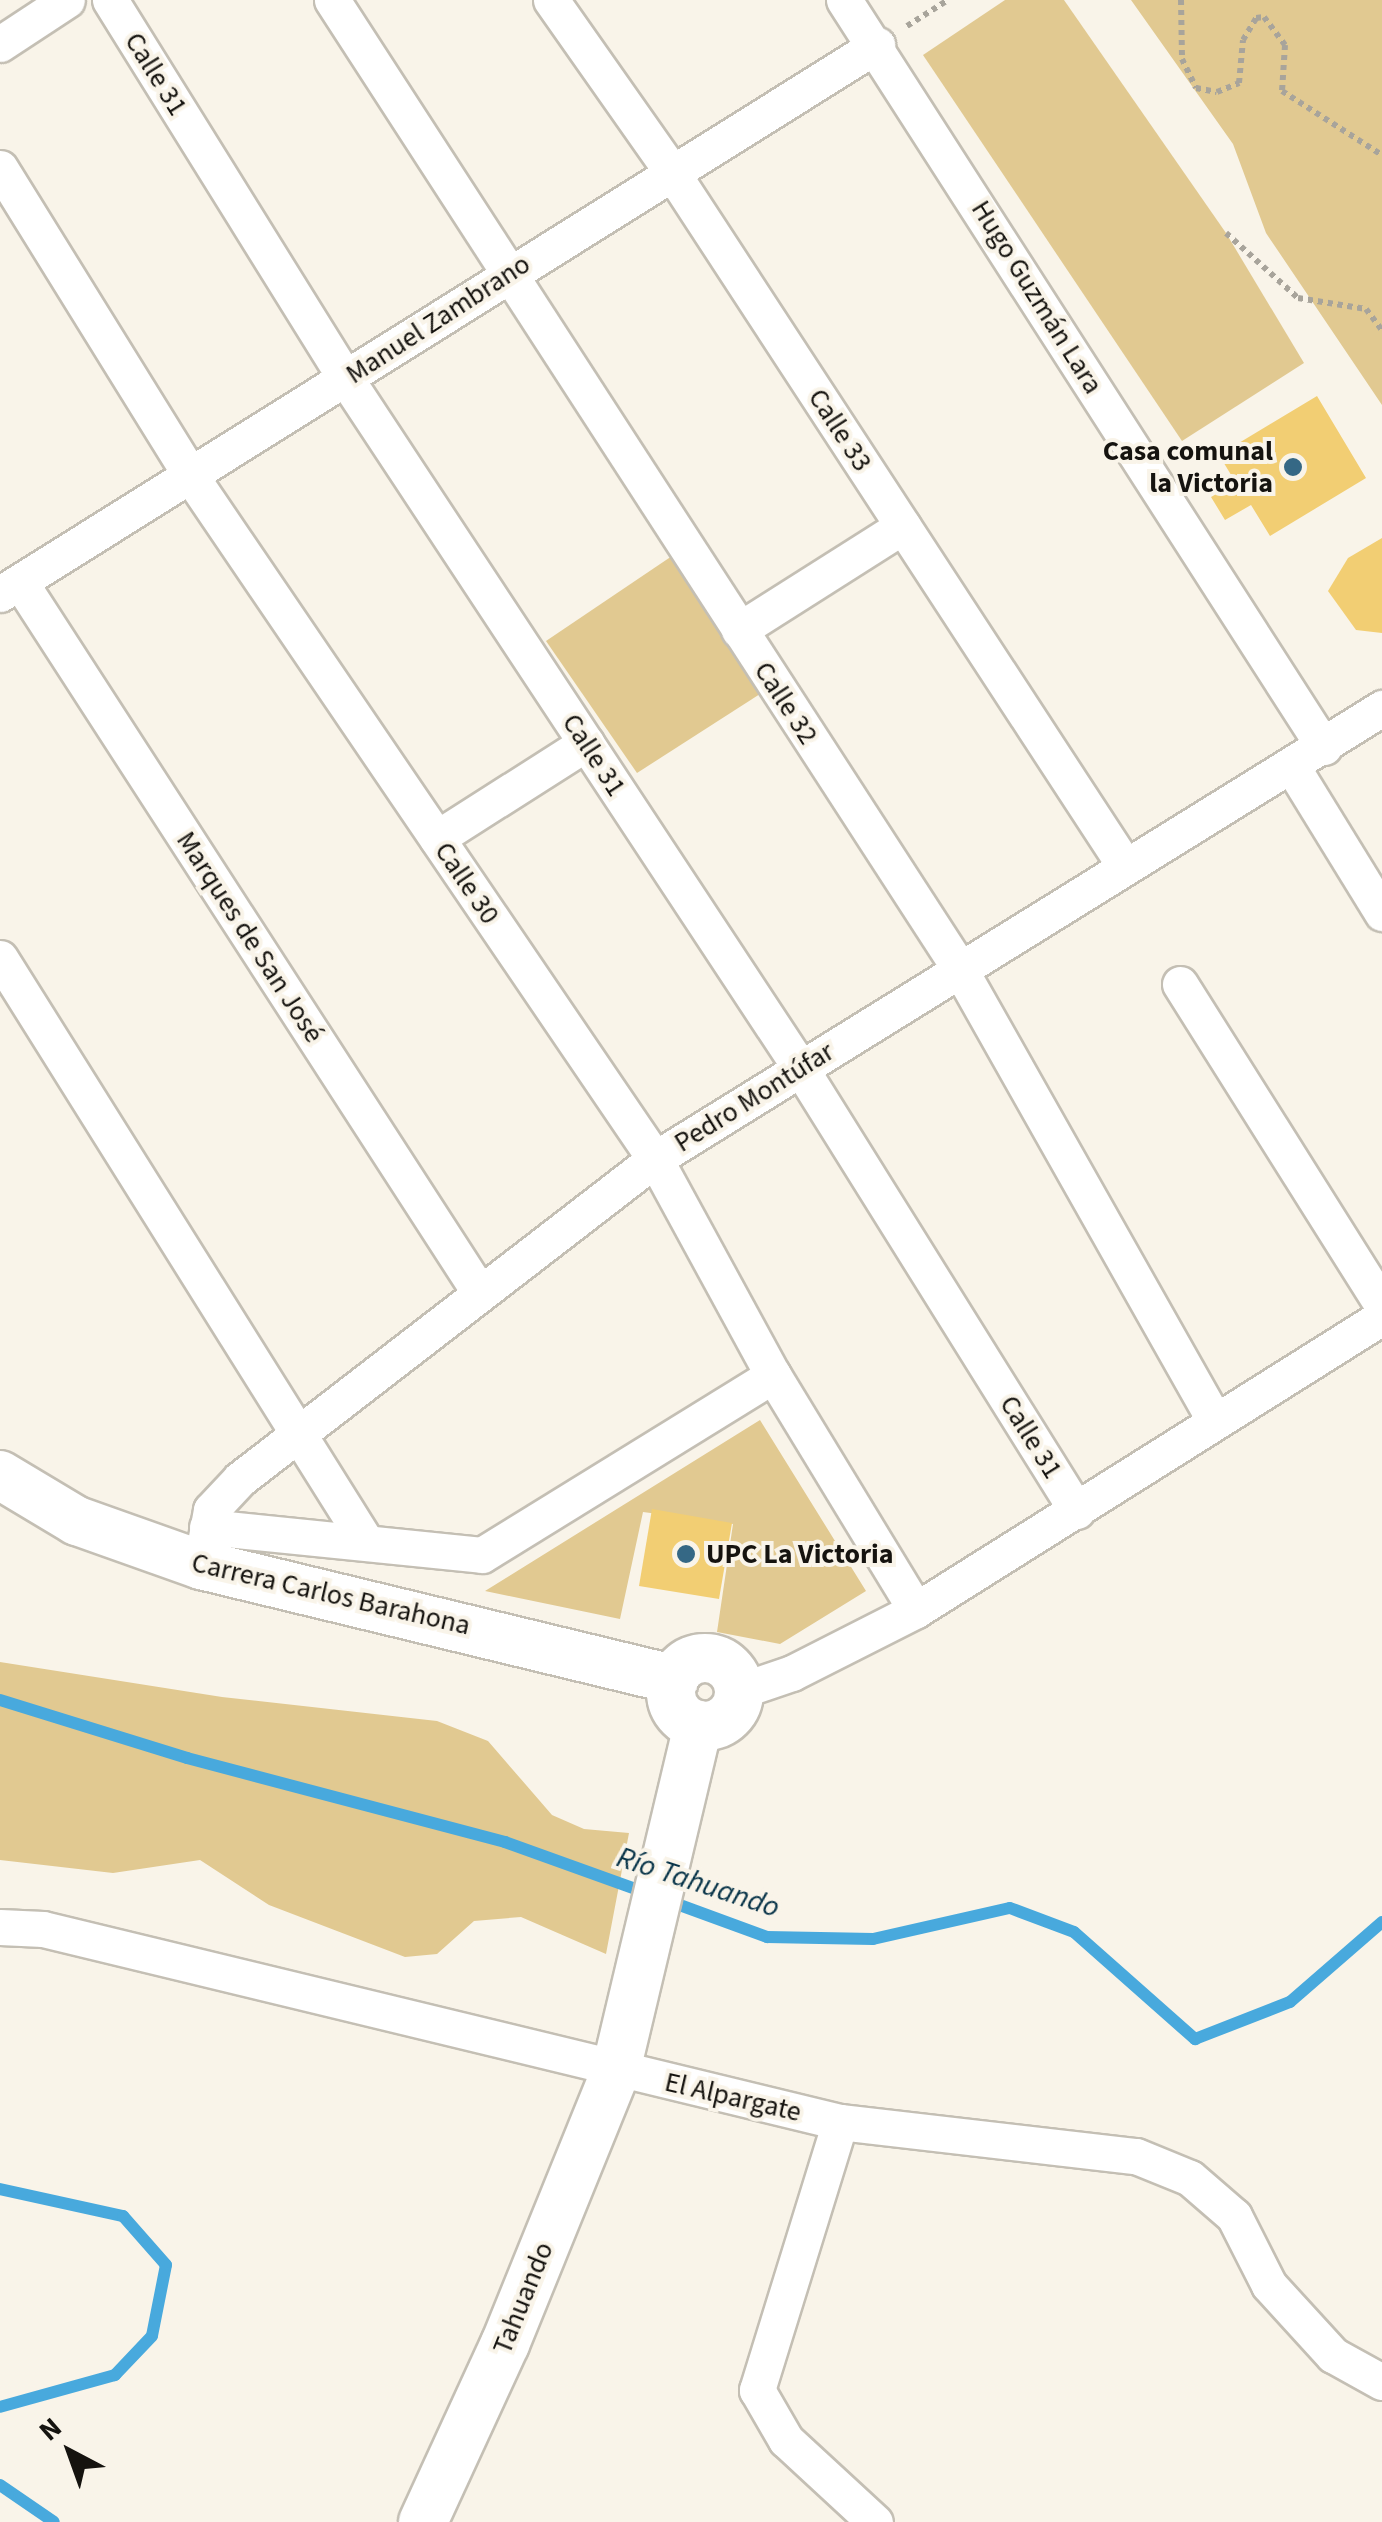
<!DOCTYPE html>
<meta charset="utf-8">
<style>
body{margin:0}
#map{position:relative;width:1382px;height:2522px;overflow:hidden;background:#f9f4e9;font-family:"Source Sans 3",sans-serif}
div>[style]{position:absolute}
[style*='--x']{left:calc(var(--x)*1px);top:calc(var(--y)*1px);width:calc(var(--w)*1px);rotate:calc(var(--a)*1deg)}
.green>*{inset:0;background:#e1c991}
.stream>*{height:12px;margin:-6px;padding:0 6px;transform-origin:6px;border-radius:6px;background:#48a9dd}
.building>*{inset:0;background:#f2ce73}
.path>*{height:6px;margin-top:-3px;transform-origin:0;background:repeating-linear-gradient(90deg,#a8a49b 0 5px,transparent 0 10px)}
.roads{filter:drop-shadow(2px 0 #c4bfb4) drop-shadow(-2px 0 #c4bfb4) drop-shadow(0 2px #c4bfb4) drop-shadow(0 -2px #c4bfb4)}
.street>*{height:35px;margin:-17.5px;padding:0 17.5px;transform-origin:17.5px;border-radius:17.5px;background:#fff}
.secondary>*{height:48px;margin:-24px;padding:0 24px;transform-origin:24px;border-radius:24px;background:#fff}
.secondary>.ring{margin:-24px;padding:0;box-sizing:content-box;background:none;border:48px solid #fff;border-radius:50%}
.dots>*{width:28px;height:28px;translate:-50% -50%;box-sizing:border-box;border:5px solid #f9f4e9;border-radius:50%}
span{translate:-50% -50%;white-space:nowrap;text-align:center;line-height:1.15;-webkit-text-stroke:8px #f9f4e9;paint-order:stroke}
.street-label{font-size:28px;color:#15130f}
.poi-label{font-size:28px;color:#15130f;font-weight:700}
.right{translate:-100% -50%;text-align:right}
.left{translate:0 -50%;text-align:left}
.water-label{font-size:30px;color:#083449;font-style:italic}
.north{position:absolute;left:20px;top:2402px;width:100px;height:100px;-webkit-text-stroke:8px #f9f4e9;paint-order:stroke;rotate:319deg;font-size:28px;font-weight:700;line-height:40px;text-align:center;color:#15130f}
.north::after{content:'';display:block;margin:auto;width:35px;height:45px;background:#15130f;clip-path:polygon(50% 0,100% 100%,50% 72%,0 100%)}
</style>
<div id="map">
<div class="green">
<i style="clip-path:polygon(1005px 0,1064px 0,1226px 233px,1304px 363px,1182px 441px,923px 55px)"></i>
<i style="clip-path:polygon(1131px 0,1382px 0,1382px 405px,1266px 233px,1233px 144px)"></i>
<i style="clip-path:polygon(672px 556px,760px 694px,637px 773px,546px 641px)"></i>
<i style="clip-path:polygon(760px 1420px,866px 1591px,780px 1644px,717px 1632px,733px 1524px,643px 1512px,620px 1619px,485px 1591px)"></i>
<i style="clip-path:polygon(0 1662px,222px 1697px,437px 1721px,488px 1741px,552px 1815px,584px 1829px,629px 1833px,606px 1954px,521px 1917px,474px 1921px,437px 1954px,405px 1957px,269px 1905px,200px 1860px,113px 1873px,0 1860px)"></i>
</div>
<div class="stream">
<i style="--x:0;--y:1700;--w:196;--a:17.2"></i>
<i style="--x:187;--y:1758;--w:329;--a:14.8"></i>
<i style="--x:505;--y:1842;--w:151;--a:19.8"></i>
<i style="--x:666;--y:1900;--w:108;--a:20.1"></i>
<i style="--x:767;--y:1937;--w:106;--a:1.1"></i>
<i style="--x:873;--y:1939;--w:140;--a:-12.8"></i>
<i style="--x:1010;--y:1908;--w:68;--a:20.6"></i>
<i style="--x:1074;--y:1932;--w:162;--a:41.5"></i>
<i style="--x:1195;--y:2039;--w:102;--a:-21.3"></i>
<i style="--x:1290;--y:2002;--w:122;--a:-41"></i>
<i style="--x:0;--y:2189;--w:126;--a:12.4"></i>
<i style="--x:123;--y:2216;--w:65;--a:48.7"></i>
<i style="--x:166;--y:2265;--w:72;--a:101.2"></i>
<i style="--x:152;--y:2336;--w:54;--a:133.5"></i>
<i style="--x:115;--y:2375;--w:119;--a:164.5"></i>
<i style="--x:0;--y:2485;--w:65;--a:34.4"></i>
</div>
<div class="building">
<i style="clip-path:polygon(1317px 396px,1366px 478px,1270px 536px,1251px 505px,1225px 520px,1211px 497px,1236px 483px,1219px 455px)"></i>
<i style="clip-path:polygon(1382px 538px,1382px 633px,1356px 630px,1328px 591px,1348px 558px)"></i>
<i style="clip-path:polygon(652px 1509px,732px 1523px,719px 1599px,639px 1586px)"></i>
</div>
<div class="path">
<i style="--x:1181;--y:0;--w:59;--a:89"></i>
<i style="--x:1182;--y:59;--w:32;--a:64"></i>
<i style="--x:1196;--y:88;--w:21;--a:11"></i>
<i style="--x:1217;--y:92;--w:24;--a:-22"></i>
<i style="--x:1239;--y:83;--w:43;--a:-84.7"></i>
<i style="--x:1243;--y:40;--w:26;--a:-59"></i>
<i style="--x:1256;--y:18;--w:8;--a:-7"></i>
<i style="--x:1264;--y:17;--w:35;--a:53"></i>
<i style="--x:1285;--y:45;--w:46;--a:93.7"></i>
<i style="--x:1282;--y:91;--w:119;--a:32.6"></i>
<i style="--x:907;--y:26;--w:49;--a:-32.4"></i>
<i style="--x:1226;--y:233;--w:97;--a:42.1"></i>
<i style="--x:1298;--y:298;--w:69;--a:9.2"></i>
<i style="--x:1366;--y:309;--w:26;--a:53"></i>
</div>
<div class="roads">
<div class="street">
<i style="--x:110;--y:0;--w:446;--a:58.1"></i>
<i style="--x:346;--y:379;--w:827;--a:56.6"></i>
<i style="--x:801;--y:1069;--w:521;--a:58.02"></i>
<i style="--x:332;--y:0;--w:1151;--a:57.06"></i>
<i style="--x:958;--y:966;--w:523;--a:60.54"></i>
<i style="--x:551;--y:0;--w:209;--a:54.9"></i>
<i style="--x:671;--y:171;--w:827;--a:56.85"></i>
<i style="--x:844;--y:0;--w:888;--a:57.28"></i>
<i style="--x:0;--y:44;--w:80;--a:-33.3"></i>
<i style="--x:0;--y:168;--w:365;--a:58.2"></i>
<i style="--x:192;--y:478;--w:823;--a:55.79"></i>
<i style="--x:655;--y:1159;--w:246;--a:61.4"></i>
<i style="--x:773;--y:1375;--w:275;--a:58.7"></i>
<i style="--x:20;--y:582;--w:847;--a:57.1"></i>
<i style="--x:0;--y:594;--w:1035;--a:-32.05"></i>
<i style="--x:739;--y:630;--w:194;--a:-32.4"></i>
<i style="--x:1291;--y:765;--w:174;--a:58.4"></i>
<i style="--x:437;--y:838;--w:177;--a:-32.5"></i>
<i style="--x:0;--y:958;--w:689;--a:57.92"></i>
<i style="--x:1180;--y:984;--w:379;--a:57.8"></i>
<i style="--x:207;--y:1527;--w:276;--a:5.8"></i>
<i style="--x:482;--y:1555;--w:342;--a:-31.7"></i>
<i style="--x:201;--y:1565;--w:56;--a:-79.7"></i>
<i style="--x:211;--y:1510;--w:42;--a:-46.9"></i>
<i style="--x:240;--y:1479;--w:524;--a:-37.64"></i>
<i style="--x:655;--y:1159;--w:856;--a:-31.81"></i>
<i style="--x:739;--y:1691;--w:56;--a:-18.8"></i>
<i style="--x:792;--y:1673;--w:139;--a:-26.9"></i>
<i style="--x:916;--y:1610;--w:550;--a:-32.16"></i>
<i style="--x:0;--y:1927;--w:43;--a:2.7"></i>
<i style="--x:43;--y:1929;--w:820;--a:13.61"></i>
<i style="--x:840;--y:2122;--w:298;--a:6.6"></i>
<i style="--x:1136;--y:2156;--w:58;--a:22.2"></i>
<i style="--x:1190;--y:2178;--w:58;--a:40.8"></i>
<i style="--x:1234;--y:2216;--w:77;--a:63.1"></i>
<i style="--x:1269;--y:2285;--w:95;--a:47.6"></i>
<i style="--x:1333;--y:2355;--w:56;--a:28.9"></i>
<i style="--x:840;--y:2122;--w:281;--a:107.2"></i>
<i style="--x:757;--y:2390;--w:58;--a:59.9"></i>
<i style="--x:786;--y:2440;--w:121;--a:42.7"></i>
</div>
<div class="secondary">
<i style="--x:0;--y:1475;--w:90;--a:30.9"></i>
<i style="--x:77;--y:1521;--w:132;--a:19.5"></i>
<i style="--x:201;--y:1565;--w:487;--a:13.6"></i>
<i class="ring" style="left:671px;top:1658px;width:20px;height:20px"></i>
<i style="--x:423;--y:2522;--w:196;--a:-65.3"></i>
<i style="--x:505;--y:2344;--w:296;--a:-67.9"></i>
<i style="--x:616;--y:2070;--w:355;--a:-76.6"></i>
</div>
</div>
<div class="dots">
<i style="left:1293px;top:467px;background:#356885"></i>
<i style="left:686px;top:1554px;background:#356885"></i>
</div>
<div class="street-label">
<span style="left:156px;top:74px;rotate:58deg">Calle 31</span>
<span style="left:1037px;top:297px;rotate:58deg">Hugo Guzmán Lara</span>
<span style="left:438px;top:319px;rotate:-33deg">Manuel Zambrano</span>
<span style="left:840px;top:430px;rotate:57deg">Calle 33</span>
<span style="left:786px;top:703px;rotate:57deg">Calle 32</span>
<span style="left:594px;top:755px;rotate:57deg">Calle 31</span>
<span style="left:467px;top:883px;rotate:56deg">Calle 30</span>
<span style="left:250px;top:937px;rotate:57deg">Marques de San José</span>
<span style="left:754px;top:1097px;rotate:-32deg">Pedro Montúfar</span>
<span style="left:1031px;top:1437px;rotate:58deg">Calle 31</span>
<span style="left:331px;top:1594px;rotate:13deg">Carrera Carlos Barahona</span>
<span style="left:733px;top:2097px;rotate:13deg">El Alpargate</span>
<span style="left:523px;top:2298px;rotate:-68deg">Tahuando</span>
</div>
<div class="poi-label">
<span class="right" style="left:1273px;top:467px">Casa comunal<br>la Victoria</span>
<span class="left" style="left:706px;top:1554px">UPC La Victoria</span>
</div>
<div class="water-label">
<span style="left:698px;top:1883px;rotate:18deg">Río Tahuando</span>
</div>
<div class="north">N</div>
</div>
